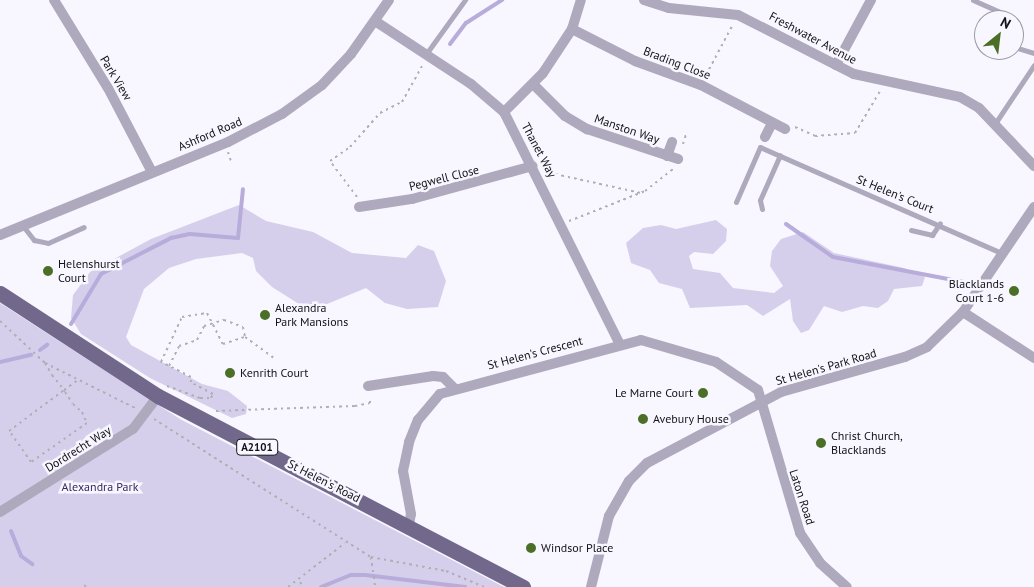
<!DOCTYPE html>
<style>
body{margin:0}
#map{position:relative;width:1034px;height:587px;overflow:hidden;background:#f8f6ff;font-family:"PT Sans",sans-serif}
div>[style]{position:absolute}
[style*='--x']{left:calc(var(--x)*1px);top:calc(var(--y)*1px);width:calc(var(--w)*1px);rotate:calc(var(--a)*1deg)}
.green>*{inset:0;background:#d6cfec}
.stream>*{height:4px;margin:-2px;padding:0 2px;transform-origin:2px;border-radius:2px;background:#b8acda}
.path>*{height:2px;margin-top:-1px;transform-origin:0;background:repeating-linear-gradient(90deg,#b0afb6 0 2.5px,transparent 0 6.5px)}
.lane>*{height:5px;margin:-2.5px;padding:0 2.5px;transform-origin:2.5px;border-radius:2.5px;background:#aea9bd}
.street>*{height:10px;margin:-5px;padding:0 5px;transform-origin:5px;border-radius:5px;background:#aea9bd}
.primary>*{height:15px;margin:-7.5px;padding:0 7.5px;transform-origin:7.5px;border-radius:7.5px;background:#71688b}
.dots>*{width:14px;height:14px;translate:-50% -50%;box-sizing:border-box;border:2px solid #f8f6ff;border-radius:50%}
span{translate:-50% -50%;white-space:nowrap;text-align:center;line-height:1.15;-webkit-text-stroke:5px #f8f6ff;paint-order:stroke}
.shield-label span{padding:1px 4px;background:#f8f6ff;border:1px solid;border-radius:4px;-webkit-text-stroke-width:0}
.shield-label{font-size:11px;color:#131217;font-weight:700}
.street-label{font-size:12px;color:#131217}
.poi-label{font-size:12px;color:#131217}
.left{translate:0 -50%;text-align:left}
.right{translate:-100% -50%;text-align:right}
.park-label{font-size:12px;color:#3a2860}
.north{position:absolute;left:974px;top:10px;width:50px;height:50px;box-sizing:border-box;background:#f8f6ff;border:1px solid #9c9ba2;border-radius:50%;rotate:29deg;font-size:14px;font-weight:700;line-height:20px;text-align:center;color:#131217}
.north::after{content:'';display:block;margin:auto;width:18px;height:22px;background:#4c6f27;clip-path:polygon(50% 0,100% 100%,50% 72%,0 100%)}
</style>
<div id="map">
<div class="green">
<i style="clip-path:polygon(239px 205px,266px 221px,313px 232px,352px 253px,406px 258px,418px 245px,434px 251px,446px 281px,438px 307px,407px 309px,385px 303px,366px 288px,310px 311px,272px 287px,256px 271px,253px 258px,242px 253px,196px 259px,169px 268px,144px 289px,126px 337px,131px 345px,202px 384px,228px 391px,247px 406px,246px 414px,232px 418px,150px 378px,81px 334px,71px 318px,73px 295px,90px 272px,151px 239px)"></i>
<i style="clip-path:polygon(716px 220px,727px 229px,726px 241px,713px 254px,694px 252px,689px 256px,693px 269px,720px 273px,733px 288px,774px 293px,783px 286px,770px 266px,772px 251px,781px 239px,803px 232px,834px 253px,904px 268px,925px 277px,922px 286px,894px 289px,888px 301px,878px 308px,863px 306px,842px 312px,824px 306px,809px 330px,801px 333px,793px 321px,790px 299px,763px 316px,747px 305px,690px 308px,682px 289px,659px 283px,650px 270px,631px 263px,626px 243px,643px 228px,661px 225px,676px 229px)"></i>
<i style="clip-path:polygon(0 303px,180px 419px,504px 587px,0 587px)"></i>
</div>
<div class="stream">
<i style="--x:450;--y:44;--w:26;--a:-53"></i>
<i style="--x:466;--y:23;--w:43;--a:-32.6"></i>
<i style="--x:786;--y:224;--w:57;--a:35.1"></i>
<i style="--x:833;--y:257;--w:133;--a:10.8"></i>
<i style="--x:71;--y:324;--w:58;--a:-59"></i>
<i style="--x:101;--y:274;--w:79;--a:-27.2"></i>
<i style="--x:171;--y:238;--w:19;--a:-12"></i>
<i style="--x:190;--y:234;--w:48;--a:4.8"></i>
<i style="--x:238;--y:238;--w:49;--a:-84.2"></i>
<i style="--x:40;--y:350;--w:9;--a:-36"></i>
<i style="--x:0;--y:362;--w:32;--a:-13"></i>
<i style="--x:11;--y:531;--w:27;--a:68"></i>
<i style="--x:21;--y:556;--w:14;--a:36"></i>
<i style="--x:321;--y:587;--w:32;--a:-22"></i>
<i style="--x:351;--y:575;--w:14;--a:0"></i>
<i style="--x:365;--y:575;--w:101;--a:6.8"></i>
</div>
<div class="path">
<i style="--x:706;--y:75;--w:55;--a:-62"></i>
<i style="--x:795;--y:127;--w:22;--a:24"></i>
<i style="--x:815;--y:136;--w:40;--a:-4.3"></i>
<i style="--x:855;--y:133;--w:49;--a:-59.2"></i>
<i style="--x:683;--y:144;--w:10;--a:-73"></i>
<i style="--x:228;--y:152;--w:9;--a:72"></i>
<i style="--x:549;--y:178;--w:7;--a:-34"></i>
<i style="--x:555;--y:174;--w:88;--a:12.5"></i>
<i style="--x:357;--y:197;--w:45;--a:-126.9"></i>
<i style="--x:330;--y:161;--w:24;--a:-35"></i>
<i style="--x:350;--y:147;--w:45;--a:-48.6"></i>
<i style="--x:380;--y:113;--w:25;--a:-27"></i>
<i style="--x:402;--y:102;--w:41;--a:-60.9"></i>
<i style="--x:569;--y:221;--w:82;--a:-21.5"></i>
<i style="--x:645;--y:191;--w:36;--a:-38"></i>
<i style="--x:0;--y:321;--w:62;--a:43"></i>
<i style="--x:45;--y:363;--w:101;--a:26.6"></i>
<i style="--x:45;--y:363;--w:14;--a:60"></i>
<i style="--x:52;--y:375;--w:19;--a:51"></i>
<i style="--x:64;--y:390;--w:2;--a:63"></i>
<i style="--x:65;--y:392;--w:14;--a:56"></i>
<i style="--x:73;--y:404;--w:12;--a:42"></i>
<i style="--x:82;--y:412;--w:12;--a:66"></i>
<i style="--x:87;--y:423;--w:68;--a:145.1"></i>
<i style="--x:31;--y:462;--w:38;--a:-125"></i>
<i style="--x:9;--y:431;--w:69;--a:-36.7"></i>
<i style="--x:64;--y:390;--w:19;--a:-36"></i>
<i style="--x:169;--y:366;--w:22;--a:-63"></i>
<i style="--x:179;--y:346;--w:19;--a:-18"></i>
<i style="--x:197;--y:340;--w:16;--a:-63"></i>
<i style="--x:204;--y:326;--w:21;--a:-17"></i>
<i style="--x:224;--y:320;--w:20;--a:20"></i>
<i style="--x:243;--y:327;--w:10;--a:79"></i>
<i style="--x:245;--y:337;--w:36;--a:36"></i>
<i style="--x:191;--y:382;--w:5;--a:-90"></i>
<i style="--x:191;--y:377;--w:34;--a:-153"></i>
<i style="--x:161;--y:362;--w:50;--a:-65"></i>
<i style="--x:182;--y:317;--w:25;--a:-9"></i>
<i style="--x:207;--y:313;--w:35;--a:63"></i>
<i style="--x:223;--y:344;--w:23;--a:-18"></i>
<i style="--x:167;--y:386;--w:35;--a:20"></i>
<i style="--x:200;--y:398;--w:11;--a:0"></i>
<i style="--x:211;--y:398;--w:4;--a:-63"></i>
<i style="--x:213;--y:394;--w:26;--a:-152"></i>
<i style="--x:216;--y:411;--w:139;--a:-2.1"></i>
<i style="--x:355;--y:406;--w:15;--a:-11"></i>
<i style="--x:370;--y:403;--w:6;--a:-90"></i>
<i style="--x:154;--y:419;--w:257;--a:32.5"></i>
<i style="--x:371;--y:557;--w:76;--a:10.6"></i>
<i style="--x:446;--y:571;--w:41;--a:22.8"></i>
<i style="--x:371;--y:557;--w:30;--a:82"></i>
<i style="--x:300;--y:582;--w:6;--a:51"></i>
<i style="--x:85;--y:587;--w:5;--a:-79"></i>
<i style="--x:288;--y:587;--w:72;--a:-37.7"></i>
</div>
<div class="lane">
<i style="--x:973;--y:0;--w:39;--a:24"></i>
<i style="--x:1014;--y:47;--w:21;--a:17"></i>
<i style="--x:426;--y:54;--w:67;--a:-54.2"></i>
<i style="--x:994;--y:125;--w:72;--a:-56.3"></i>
<i style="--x:736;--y:202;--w:60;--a:-66.4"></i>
<i style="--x:760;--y:147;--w:264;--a:23.7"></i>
<i style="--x:762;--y:209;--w:9;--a:-103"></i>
<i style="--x:760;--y:200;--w:49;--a:-66"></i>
<i style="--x:23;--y:226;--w:18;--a:52"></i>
<i style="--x:34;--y:240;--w:14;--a:12"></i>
<i style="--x:48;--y:243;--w:39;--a:-24"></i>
<i style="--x:911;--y:230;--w:22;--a:13"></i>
<i style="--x:932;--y:235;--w:14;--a:-56"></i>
</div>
<div class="street">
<i style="--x:54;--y:0;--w:103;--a:58.5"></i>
<i style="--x:108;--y:88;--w:95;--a:62.4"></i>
<i style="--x:644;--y:0;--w:26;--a:18"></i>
<i style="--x:669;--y:8;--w:69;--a:5.8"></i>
<i style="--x:738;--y:15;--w:130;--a:27"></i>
<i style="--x:854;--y:74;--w:108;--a:12.2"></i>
<i style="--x:960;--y:97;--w:22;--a:30"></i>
<i style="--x:979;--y:108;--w:80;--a:46.5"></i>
<i style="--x:375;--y:21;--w:115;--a:33.3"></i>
<i style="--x:471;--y:84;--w:43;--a:40.3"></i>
<i style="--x:504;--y:112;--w:258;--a:63.5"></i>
<i style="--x:572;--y:29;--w:71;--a:26.9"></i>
<i style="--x:635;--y:61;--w:70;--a:20"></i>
<i style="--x:701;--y:85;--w:95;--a:27.6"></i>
<i style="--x:836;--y:65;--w:74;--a:-61.7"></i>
<i style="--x:534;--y:85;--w:44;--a:45"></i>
<i style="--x:565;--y:116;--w:26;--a:31"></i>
<i style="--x:587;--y:129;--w:96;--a:18.2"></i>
<i style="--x:504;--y:112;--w:55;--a:-45"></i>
<i style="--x:543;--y:73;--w:53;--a:-56.6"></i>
<i style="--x:572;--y:29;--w:30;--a:-73"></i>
<i style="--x:765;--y:137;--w:16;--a:-63"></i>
<i style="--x:667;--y:156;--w:15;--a:-70"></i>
<i style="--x:359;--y:207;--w:54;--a:-8.6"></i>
<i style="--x:412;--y:199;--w:125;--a:-15.3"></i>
<i style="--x:0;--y:235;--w:246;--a:-22.2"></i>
<i style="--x:228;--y:142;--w:61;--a:-27.4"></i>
<i style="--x:282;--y:114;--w:49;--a:-35.9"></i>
<i style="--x:322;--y:85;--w:42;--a:-46.9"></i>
<i style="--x:351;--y:54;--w:66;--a:-54.9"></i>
<i style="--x:963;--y:312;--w:85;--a:32.9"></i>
<i style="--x:368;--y:386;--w:66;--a:-8.7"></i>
<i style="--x:433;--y:376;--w:10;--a:6"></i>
<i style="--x:443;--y:377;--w:16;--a:45"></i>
<i style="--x:0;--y:512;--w:157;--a:-32"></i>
<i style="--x:133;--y:429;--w:41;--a:-52.9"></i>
<i style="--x:409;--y:525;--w:11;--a:-80"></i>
<i style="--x:411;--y:514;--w:44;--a:-100.5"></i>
<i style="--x:403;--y:471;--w:30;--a:-78"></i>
<i style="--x:409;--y:442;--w:24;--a:-68"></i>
<i style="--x:418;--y:420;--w:34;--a:-50"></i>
<i style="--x:440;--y:394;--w:208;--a:-15"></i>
<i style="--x:641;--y:340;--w:78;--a:16.3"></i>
<i style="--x:716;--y:362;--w:50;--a:33.7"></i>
<i style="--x:758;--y:390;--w:149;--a:73.6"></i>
<i style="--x:800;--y:533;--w:36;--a:56"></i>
<i style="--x:820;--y:563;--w:36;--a:42"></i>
<i style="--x:591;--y:587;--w:73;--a:-75.8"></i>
<i style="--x:609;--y:516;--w:40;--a:-60.3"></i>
<i style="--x:629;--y:481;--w:25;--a:-45"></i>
<i style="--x:647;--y:463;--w:152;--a:-27.9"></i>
<i style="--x:781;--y:392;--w:129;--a:-15.8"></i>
<i style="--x:905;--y:357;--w:24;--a:-24"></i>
<i style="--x:927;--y:347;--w:50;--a:-44.2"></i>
<i style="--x:963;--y:312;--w:127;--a:-55.9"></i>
</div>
<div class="primary">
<i style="--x:0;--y:293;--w:189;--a:33.1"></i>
<i style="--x:158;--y:396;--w:412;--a:27.6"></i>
</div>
<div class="dots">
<i style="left:48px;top:271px;background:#4c6f27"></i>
<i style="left:1014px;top:291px;background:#4c6f27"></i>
<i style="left:265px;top:315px;background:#4c6f27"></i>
<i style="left:230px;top:373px;background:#4c6f27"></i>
<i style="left:703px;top:393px;background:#4c6f27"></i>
<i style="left:643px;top:419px;background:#4c6f27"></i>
<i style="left:821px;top:443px;background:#4c6f27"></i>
<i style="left:531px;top:548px;background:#4c6f27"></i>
</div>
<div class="shield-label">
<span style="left:257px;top:447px">A2101</span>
</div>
<div class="street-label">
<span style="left:813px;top:38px;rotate:28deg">Freshwater Avenue</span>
<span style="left:677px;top:63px;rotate:21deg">Brading Close</span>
<span style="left:116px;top:78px;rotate:59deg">Park View</span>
<span style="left:627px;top:129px;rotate:19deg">Manston Way</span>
<span style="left:210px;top:134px;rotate:-23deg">Ashford Road</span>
<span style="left:539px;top:150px;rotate:62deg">Thanet Way</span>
<span style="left:444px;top:178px;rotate:-14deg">Pegwell Close</span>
<span style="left:895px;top:194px;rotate:22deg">St Helen's Court</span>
<span style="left:535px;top:353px;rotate:-15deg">St Helen's Crescent</span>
<span style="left:826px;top:367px;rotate:-16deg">St Helen's Park Road</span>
<span style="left:78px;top:449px;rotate:-32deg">Dordrecht Way</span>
<span style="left:324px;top:481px;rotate:27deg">St Helen's Road</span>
<span style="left:802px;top:497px;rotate:72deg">Laton Road</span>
</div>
<div class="poi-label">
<span class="left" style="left:58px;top:271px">Helenshurst<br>Court</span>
<span class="right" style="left:1004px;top:291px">Blacklands<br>Court 1-6</span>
<span class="left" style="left:275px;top:315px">Alexandra<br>Park Mansions</span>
<span class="left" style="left:240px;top:373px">Kenrith Court</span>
<span class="right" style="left:693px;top:393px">Le Marne Court</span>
<span class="left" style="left:653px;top:419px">Avebury House</span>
<span class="left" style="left:831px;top:443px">Christ Church,<br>Blacklands</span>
<span class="left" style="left:541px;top:548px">Windsor Place</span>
</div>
<div class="park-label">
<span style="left:100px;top:487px">Alexandra Park</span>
</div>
<div class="north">N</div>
</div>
